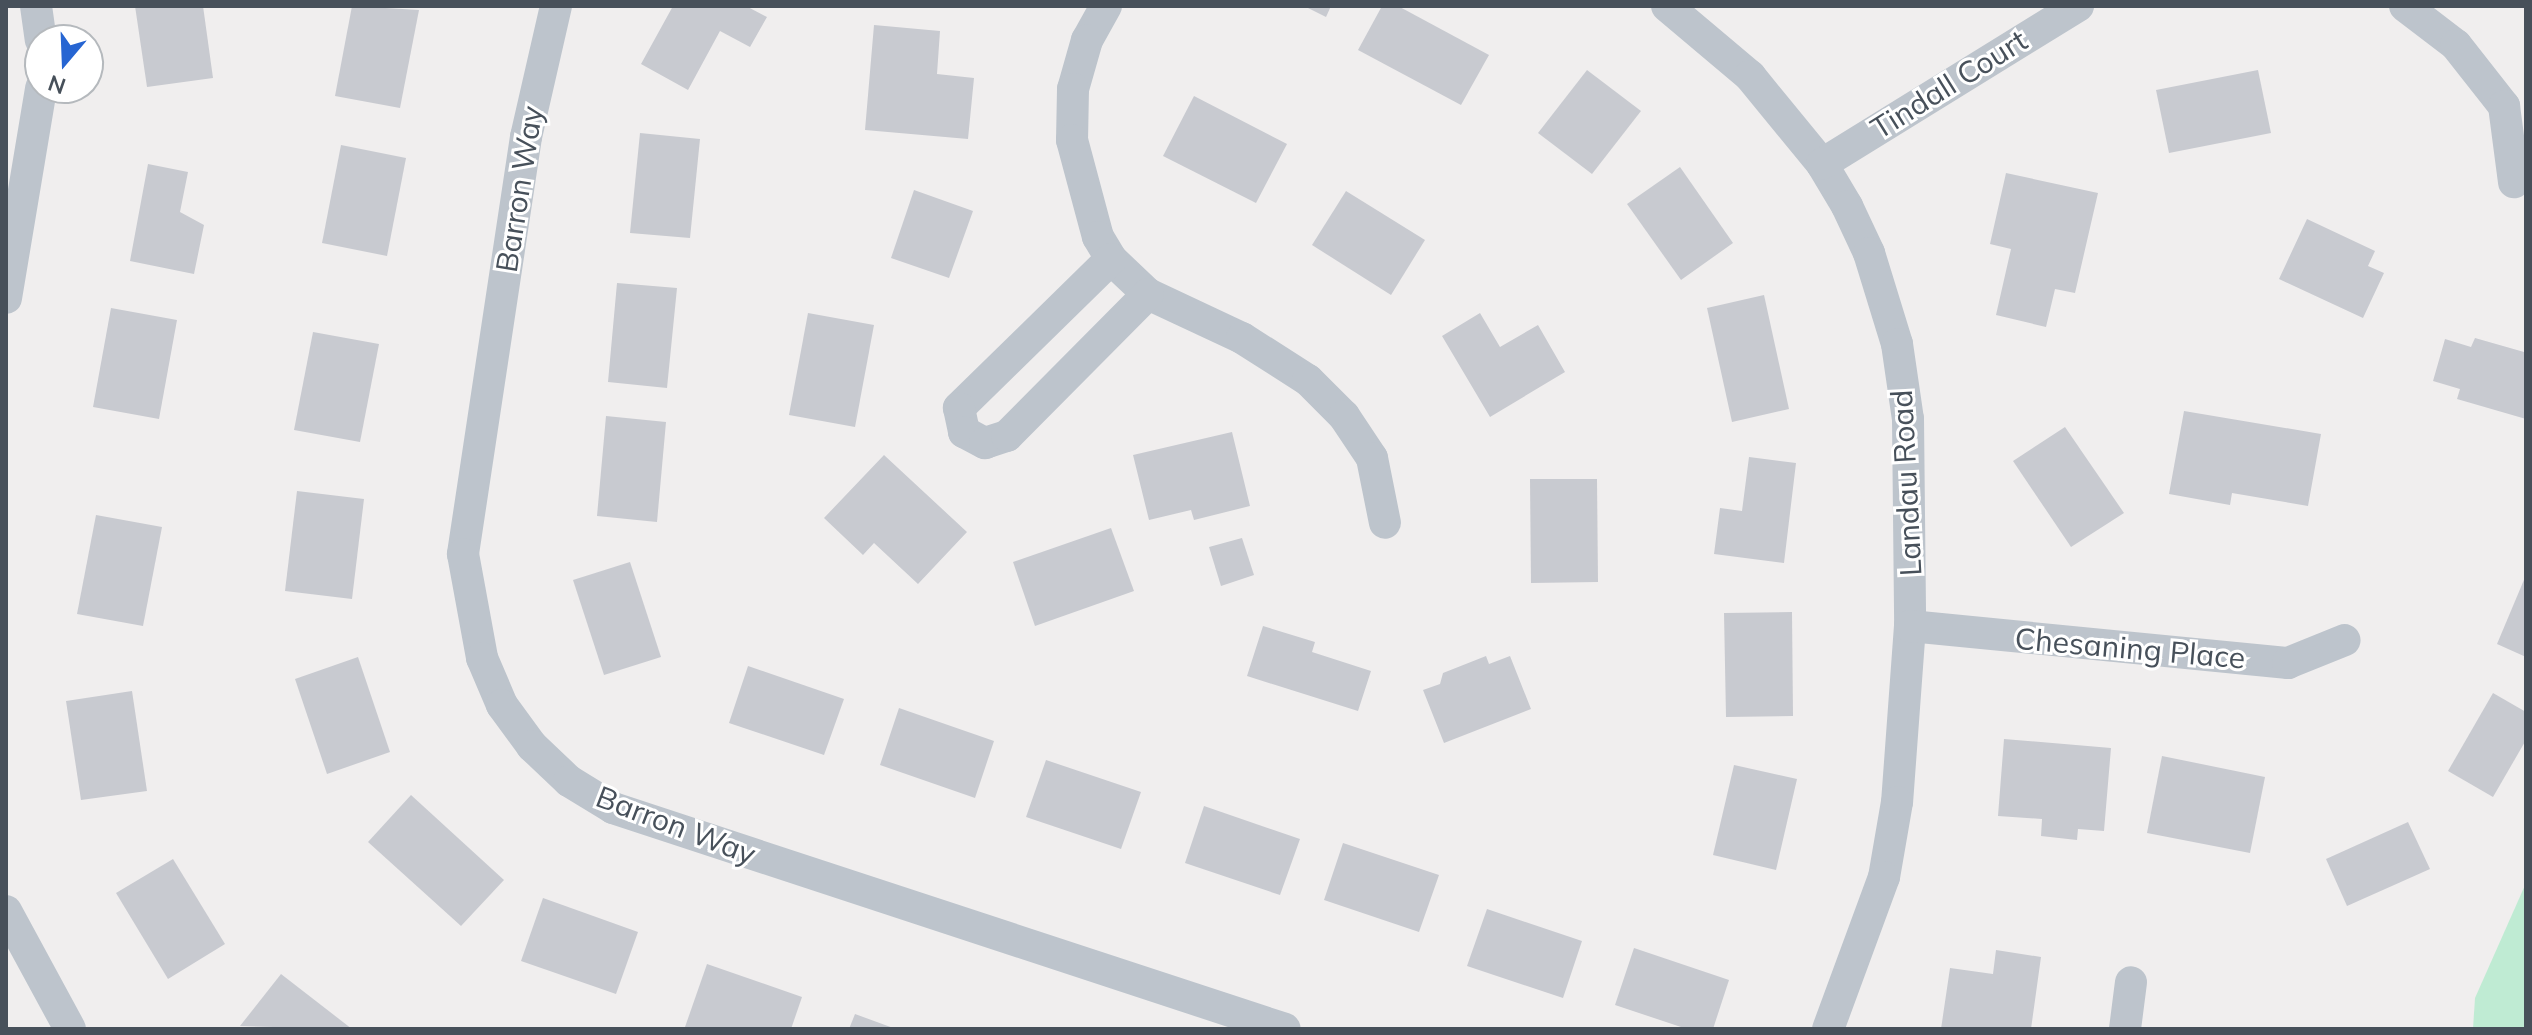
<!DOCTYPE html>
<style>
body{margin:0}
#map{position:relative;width:2532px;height:1035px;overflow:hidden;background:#f0eeee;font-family:Mulish,sans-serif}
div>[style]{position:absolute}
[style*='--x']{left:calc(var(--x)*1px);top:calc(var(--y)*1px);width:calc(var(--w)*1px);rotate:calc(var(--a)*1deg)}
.green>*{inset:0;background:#bfebd3}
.building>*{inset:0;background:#c8cad0}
.minor>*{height:32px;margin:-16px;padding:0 16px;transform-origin:16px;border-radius:16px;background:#bdc4cc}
span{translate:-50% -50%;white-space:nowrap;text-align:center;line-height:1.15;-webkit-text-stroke:6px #fff;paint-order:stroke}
.street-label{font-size:30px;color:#47505a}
.frame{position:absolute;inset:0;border:8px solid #47505a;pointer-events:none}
.north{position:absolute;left:24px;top:24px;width:80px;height:80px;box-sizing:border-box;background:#fff;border:2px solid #b5b9bd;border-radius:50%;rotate:199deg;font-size:22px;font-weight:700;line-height:32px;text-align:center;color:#47505a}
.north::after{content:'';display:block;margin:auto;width:28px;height:36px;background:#2665d2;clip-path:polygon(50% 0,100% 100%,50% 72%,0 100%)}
</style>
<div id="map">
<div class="green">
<i style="clip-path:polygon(2526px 883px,2526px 1029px,2473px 1029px,2475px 998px)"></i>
</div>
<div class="building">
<i style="clip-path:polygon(135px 6px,203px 6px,213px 78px,147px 87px)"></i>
<i style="clip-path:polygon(352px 6px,419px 10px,400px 108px,335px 96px)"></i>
<i style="clip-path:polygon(673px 6px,746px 6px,767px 17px,750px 47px,720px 31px,688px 90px,641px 64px)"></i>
<i style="clip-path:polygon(1304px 6px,1331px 6px,1326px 17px)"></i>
<i style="clip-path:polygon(1382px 6px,1398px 6px,1489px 55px,1461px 105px,1358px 50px)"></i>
<i style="clip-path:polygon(874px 25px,940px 31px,937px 74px,974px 78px,968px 139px,865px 130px)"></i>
<i style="clip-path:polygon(1587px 70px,1641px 111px,1592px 174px,1538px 133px)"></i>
<i style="clip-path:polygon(2258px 70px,2271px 133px,2169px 153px,2156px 90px)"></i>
<i style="clip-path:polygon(1194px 96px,1287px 144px,1256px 203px,1163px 156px)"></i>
<i style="clip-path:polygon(640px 133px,700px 139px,690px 238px,630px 233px)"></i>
<i style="clip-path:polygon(341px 145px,406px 158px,387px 256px,322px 243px)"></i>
<i style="clip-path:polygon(148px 164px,188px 172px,180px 212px,204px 225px,194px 274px,130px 261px)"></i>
<i style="clip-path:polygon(1680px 167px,1733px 243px,1681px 280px,1627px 204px)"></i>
<i style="clip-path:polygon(2006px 173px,2098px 193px,2075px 293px,2055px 289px,2046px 327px,1996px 315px,2011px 249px,1990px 244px)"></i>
<i style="clip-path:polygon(914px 190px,973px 211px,949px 278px,891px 258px)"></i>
<i style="clip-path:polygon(1346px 191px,1425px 240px,1391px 295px,1312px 245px)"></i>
<i style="clip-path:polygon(2307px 219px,2375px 251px,2368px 266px,2384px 273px,2363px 318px,2279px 279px)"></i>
<i style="clip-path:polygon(617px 283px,677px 288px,667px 388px,608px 382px)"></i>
<i style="clip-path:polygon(1764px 295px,1789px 409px,1732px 422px,1707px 308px)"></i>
<i style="clip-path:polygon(111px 308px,177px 320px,159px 419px,93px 407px)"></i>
<i style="clip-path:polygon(808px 313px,874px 325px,855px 427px,789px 415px)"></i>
<i style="clip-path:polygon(1480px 313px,1500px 347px,1538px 325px,1565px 372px,1490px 417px,1442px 336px)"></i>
<i style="clip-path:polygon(313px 332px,379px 344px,360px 442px,294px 430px)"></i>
<i style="clip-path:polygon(2475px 338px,2524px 352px,2526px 419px,2457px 399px,2460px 389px,2433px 381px,2445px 339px,2471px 347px)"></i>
<i style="clip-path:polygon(2184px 411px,2321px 434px,2308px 506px,2232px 493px,2230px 505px,2169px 494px)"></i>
<i style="clip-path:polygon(606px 416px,666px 422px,657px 522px,597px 516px)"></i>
<i style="clip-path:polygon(2065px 427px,2124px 513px,2071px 547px,2013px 461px)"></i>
<i style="clip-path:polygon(1232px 432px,1250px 506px,1194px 520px,1191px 510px,1149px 520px,1133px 455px)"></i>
<i style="clip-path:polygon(884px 455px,967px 532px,918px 584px,874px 543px,863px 555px,824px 518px)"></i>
<i style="clip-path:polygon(1749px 457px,1796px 463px,1784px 563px,1714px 554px,1720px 508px,1742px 511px)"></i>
<i style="clip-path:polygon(1530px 479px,1597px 479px,1598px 582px,1531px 583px)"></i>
<i style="clip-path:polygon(297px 491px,364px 499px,352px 599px,285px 591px)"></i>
<i style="clip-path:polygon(96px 515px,162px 527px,143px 626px,77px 614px)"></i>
<i style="clip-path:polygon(1111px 528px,1134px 591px,1035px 626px,1013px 562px)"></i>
<i style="clip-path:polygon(1242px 538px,1254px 575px,1221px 586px,1209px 547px)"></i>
<i style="clip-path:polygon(630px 562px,661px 657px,604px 675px,573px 580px)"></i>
<i style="clip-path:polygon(2526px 575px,2526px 657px,2497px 644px)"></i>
<i style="clip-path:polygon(1792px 612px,1793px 716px,1726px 717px,1724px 613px)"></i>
<i style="clip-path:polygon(1263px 626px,1315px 642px,1312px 652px,1371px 671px,1358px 711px,1247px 676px)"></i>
<i style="clip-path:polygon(1486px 656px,1489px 664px,1510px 656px,1531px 709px,1444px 743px,1423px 690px,1440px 684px,1443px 673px)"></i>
<i style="clip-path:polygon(358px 657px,390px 752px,327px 774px,295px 679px)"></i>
<i style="clip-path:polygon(748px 666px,844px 699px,824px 755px,729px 723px)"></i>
<i style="clip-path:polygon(132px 691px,147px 791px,81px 800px,66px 701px)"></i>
<i style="clip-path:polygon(2493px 693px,2526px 712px,2526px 740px,2493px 797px,2448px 771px)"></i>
<i style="clip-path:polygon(899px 708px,994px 741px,975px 798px,880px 765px)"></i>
<i style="clip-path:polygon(2004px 739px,2111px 748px,2104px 831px,2078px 829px,2077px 840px,2041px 836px,2042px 819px,1998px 816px)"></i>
<i style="clip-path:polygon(2162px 756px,2265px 777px,2250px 853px,2147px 833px)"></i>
<i style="clip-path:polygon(1046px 760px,1141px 792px,1121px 849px,1026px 817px)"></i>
<i style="clip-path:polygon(1734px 765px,1797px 779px,1776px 870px,1713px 855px)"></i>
<i style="clip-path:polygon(411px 795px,504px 880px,461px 926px,368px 842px)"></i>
<i style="clip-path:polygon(1204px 806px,1300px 839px,1280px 895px,1185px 863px)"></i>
<i style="clip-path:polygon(2408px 822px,2430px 869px,2347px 906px,2326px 859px)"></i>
<i style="clip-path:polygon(1343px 843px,1439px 875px,1419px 932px,1324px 900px)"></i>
<i style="clip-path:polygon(173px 859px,225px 944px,168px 979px,116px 893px)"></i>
<i style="clip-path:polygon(543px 898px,638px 932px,616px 994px,521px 961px)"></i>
<i style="clip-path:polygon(1487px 909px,1582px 941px,1563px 998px,1467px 966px)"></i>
<i style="clip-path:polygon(1634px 948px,1729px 980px,1713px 1029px,1687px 1029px,1615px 1005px)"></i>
<i style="clip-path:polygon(1996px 950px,2041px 957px,2031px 1029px,1941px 1029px,1950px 968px,1993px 974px)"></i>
<i style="clip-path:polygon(707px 964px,802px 997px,791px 1029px,685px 1027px)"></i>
<i style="clip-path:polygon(281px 974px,352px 1029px,240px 1026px)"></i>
<i style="clip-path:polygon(855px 1014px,896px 1029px,849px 1029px)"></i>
</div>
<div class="minor">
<i style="--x:36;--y:6;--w:34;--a:82"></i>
<i style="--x:556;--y:6;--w:134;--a:102.9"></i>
<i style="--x:526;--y:137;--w:422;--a:98.6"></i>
<i style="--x:463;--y:554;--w:106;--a:79.6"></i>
<i style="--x:482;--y:658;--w:51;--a:66.9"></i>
<i style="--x:502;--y:705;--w:51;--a:53.8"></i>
<i style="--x:532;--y:746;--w:51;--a:43.4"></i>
<i style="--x:569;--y:781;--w:52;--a:31.5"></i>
<i style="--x:613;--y:808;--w:707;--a:18.2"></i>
<i style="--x:1106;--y:6;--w:39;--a:119"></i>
<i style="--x:1087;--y:40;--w:51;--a:105.9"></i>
<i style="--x:1073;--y:89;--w:51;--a:91.1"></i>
<i style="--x:1072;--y:140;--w:100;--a:75"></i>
<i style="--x:1098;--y:237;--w:26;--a:59"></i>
<i style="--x:1111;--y:259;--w:51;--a:43.4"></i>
<i style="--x:1148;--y:294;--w:104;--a:25.1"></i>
<i style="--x:1242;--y:338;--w:78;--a:32.5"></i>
<i style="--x:1308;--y:380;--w:51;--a:45"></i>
<i style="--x:1344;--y:416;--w:50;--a:56.3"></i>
<i style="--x:1372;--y:458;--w:66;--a:78.7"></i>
<i style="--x:1667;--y:6;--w:109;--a:40.1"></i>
<i style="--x:1750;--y:76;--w:114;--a:50.7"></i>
<i style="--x:1822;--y:164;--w:49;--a:59.2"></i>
<i style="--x:1847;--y:206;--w:52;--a:64.9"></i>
<i style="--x:1869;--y:253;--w:95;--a:72.9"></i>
<i style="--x:1897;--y:344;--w:76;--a:81.7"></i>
<i style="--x:1908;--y:419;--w:207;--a:89.4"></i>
<i style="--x:1910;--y:626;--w:176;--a:94.2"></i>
<i style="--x:1897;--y:802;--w:76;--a:99.8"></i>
<i style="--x:1884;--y:877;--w:162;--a:110.2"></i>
<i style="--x:2405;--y:6;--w:64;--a:37.4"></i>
<i style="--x:2456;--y:45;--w:78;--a:51.8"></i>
<i style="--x:2504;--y:106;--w:77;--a:82.5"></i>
<i style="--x:1822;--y:164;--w:301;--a:-31.7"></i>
<i style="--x:1111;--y:259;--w:213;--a:135.6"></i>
<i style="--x:959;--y:408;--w:25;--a:78"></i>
<i style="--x:964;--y:432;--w:24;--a:28"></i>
<i style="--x:985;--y:443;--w:23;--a:-18"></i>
<i style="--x:1007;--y:436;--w:200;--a:-45.2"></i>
<i style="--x:6;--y:298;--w:213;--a:-80.5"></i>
<i style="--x:1910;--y:626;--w:380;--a:5.6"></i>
<i style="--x:2288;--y:663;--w:61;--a:-22"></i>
<i style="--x:6;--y:911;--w:134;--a:61.5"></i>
<i style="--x:2125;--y:1029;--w:47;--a:-82.7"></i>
</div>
<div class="street-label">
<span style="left:1949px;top:84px;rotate:-32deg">Tindall Court</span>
<span style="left:519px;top:189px;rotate:-81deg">Barron Way</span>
<span style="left:1906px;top:483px;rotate:-93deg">Landau Road</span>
<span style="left:2130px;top:648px;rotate:5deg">Chesaning Place</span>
<span style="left:676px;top:825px;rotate:21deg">Barron Way</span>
</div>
<div class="frame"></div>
<div class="north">N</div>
</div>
